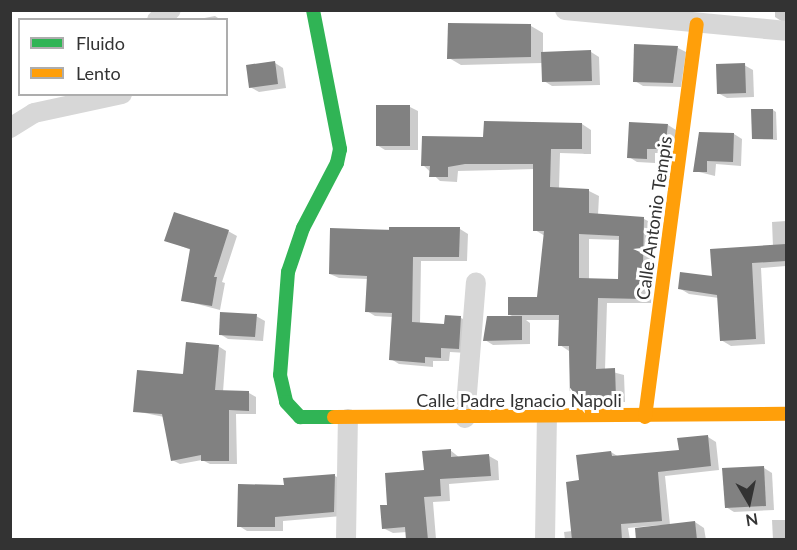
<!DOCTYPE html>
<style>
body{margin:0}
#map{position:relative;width:797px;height:550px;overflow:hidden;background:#fff;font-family:Lato,sans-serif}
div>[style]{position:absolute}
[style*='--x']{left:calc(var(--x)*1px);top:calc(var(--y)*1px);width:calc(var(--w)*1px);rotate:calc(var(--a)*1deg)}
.shadow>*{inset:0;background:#0003}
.building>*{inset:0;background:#818181}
.street>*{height:20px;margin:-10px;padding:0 10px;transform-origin:10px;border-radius:10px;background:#d7d7d7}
.fast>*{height:14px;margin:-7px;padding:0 7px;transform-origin:7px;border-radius:7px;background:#30b455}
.slow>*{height:14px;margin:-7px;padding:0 7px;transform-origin:7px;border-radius:7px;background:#ff9f0a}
span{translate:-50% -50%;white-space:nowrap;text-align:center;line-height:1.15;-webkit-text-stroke:6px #fff;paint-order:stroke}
.street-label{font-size:18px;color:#333}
.frame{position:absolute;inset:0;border:12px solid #333;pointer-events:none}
.legend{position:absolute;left:18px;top:18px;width:210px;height:78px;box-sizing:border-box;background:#fff;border:2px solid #adadad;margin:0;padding:8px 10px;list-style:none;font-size:18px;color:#333}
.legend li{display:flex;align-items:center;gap:12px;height:30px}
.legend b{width:30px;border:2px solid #adadad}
.north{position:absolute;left:719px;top:472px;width:60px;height:60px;-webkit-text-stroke:4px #fff;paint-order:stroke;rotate:171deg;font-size:16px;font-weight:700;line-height:24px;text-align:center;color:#333}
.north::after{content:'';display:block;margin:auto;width:21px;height:27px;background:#333;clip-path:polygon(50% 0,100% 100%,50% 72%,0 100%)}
</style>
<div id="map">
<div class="shadow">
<i style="clip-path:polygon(775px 10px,786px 10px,786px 24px,775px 17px)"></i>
<i style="clip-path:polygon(215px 16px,221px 20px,194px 20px)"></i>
<i style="clip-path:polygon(449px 24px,531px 26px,543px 33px,543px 53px,591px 52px,599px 57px,600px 85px,552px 86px,544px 81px,543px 63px,461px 65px,449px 58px)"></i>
<i style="clip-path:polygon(678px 48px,686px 52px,681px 87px,643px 86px,635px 81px)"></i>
<i style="clip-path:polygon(275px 63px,283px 68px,286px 88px,259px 92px,250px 87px)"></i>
<i style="clip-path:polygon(744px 65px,753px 70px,754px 97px,727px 98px,718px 93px)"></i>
<i style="clip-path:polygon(410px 107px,418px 111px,418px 150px,385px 150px,377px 145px)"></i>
<i style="clip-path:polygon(773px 110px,776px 112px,777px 140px,753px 139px)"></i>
<i style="clip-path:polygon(evenodd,582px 124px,591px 130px,591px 154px,560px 153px,559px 189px,589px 191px,599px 196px,598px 215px,644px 219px,654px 224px,651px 303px,607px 303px,605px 370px,624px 375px,625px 402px,581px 403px,571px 398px,569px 351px,560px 345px,560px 320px,526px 320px,530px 323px,530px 344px,493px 345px,485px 340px,516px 318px,510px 315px,539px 298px,545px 236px,535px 230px,535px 169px,458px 171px,457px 182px,440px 181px,423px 165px,485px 139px,582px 124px,589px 239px,621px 240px,620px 281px,589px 280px,589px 239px)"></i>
<i style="clip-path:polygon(668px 125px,676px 130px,673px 153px,655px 153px,655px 163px,637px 162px,629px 157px)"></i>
<i style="clip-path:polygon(734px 134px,742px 139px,741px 166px,716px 164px,715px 176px,695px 171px)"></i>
<i style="clip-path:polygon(786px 221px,786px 266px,761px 268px,765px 344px,731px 346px,721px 340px,719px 298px,689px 294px,679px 288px,713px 278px,773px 247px,772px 222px)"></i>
<i style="clip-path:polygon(460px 229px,468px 234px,467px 261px,421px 261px,420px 324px,446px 326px,461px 318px,469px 322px,467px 353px,450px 352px,449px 361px,433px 361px,433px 367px,399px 364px,391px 359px,393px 317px,375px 316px,367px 311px,368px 279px,339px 278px,330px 274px,332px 230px)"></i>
<i style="clip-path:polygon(228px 231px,237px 236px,222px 282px,225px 283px,220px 310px,182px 300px,191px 250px,166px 240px)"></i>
<i style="clip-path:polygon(256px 316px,265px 321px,263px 341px,228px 339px,220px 334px)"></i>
<i style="clip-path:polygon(218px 346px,226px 351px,223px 392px,249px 393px,256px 397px,256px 414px,236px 414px,237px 464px,210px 464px,202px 460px,180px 464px,172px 460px,164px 417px,135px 411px)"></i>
<i style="clip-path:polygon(708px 437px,716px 442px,719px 470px,665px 476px,670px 525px,695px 522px,704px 528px,706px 540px,662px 540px,661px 525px,628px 528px,630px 540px,565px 540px,564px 532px,572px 531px,580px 482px,611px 452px,619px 457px,680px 451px)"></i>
<i style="clip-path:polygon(450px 450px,460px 458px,489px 456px,498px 461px,499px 480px,449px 484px,450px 501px,433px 502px,436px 539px,444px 540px,408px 540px,407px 532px,393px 533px,383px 528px,389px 506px)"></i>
<i style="clip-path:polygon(764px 468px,772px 473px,774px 510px,734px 512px,726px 507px)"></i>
<i style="clip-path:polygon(335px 476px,343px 480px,342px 516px,283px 521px,283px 531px,247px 531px,239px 526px,285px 486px)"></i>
<i style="clip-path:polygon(772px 520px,786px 520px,786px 540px,773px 540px)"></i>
</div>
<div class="building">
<i style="clip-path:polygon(448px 23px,531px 24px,531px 57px,447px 59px)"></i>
<i style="clip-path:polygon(634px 44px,678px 46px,673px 83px,633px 82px)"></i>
<i style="clip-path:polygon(591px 50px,592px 81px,542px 82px,541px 52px)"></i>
<i style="clip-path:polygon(275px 61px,278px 84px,249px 88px,246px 65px)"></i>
<i style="clip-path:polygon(745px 63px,746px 93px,717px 94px,716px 64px)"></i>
<i style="clip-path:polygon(376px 105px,410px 105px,410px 146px,376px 146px)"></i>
<i style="clip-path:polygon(751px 109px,773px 109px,773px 139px,752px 139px)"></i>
<i style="clip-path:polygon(evenodd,484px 121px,582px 123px,582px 149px,551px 149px,550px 187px,589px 189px,589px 213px,644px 217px,643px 266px,649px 267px,647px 285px,642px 284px,642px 299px,598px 298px,596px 369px,615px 368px,616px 398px,570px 399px,569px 346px,558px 346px,559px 315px,508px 315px,508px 297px,537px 297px,544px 231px,533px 231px,533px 164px,465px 164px,448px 167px,448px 177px,429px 177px,430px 166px,421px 166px,422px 136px,483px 137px,484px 121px,579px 234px,619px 236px,618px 279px,579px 278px,579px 234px)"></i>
<i style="clip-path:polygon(629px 122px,668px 124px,665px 149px,647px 149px,647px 159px,627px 158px)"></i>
<i style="clip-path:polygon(699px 132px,734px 133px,733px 162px,707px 161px,707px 172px,693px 172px)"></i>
<i style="clip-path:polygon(174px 212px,229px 230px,214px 277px,217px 277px,212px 306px,181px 301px,190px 249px,164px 241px)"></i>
<i style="clip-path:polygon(389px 227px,460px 227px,459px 257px,413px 257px,412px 322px,444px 324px,445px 315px,461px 316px,459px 349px,441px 348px,441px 358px,425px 357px,425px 363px,389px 360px,392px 313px,365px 312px,367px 276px,329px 274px,330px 228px,389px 230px)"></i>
<i style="clip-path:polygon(786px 244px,786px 261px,752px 263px,756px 339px,720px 341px,717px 295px,678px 289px,680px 272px,712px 276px,710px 249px)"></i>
<i style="clip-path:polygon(220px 312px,257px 314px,255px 337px,219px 335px)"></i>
<i style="clip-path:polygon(522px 316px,522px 340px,483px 341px,487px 316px)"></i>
<i style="clip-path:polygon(186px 342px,219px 345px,215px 390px,249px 391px,249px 411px,229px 410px,229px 461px,201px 461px,201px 455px,171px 461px,162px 414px,133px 412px,137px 370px,183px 374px)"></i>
<i style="clip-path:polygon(708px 435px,711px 466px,658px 472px,662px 521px,621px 524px,622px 540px,572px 540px,566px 482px,579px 480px,576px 455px,611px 451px,612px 456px,679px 450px,677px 438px)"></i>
<i style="clip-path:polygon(451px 449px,451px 457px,489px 454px,491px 476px,440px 479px,441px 496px,424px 497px,428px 540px,406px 540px,405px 527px,382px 529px,380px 505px,387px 505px,385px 473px,424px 470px,422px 451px)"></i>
<i style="clip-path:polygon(764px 466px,766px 506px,725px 508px,722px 468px)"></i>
<i style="clip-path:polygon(335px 474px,334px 512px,275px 517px,275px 527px,237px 527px,238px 484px,284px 485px,283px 478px)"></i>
<i style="clip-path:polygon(695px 521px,697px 540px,636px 540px,635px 528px)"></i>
</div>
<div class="street">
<i style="--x:565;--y:10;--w:222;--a:5.4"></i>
<i style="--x:157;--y:20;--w:17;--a:-36"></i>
<i style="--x:10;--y:128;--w:28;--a:-32"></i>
<i style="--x:34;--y:113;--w:90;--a:-12.2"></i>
<i style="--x:465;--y:418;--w:136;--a:-85.4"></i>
<i style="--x:346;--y:540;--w:121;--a:-89.1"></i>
<i style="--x:545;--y:540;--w:124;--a:-89.1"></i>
</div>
<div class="fast">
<i style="--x:313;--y:10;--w:142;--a:79"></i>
<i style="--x:340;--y:149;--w:14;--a:102"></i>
<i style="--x:337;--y:163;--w:73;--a:117.6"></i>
<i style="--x:303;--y:228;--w:46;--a:108.8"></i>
<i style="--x:288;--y:272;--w:103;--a:94.4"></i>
<i style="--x:280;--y:375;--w:28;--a:77"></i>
<i style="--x:286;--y:402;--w:21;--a:47"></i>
<i style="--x:300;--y:417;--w:34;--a:0"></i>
</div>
<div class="slow">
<i style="--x:334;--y:417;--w:452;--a:-0.4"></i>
<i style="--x:645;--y:417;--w:396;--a:-82.5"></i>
</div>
<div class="street-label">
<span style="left:654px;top:218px;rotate:-82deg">Calle Antonio Tempis</span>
<span style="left:519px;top:400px">Calle Padre Ignacio Napoli</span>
</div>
<div class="frame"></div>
<ul class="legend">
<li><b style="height:8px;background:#30b455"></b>Fluido</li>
<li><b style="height:8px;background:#ff9f0a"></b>Lento</li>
</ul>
<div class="north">N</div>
</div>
